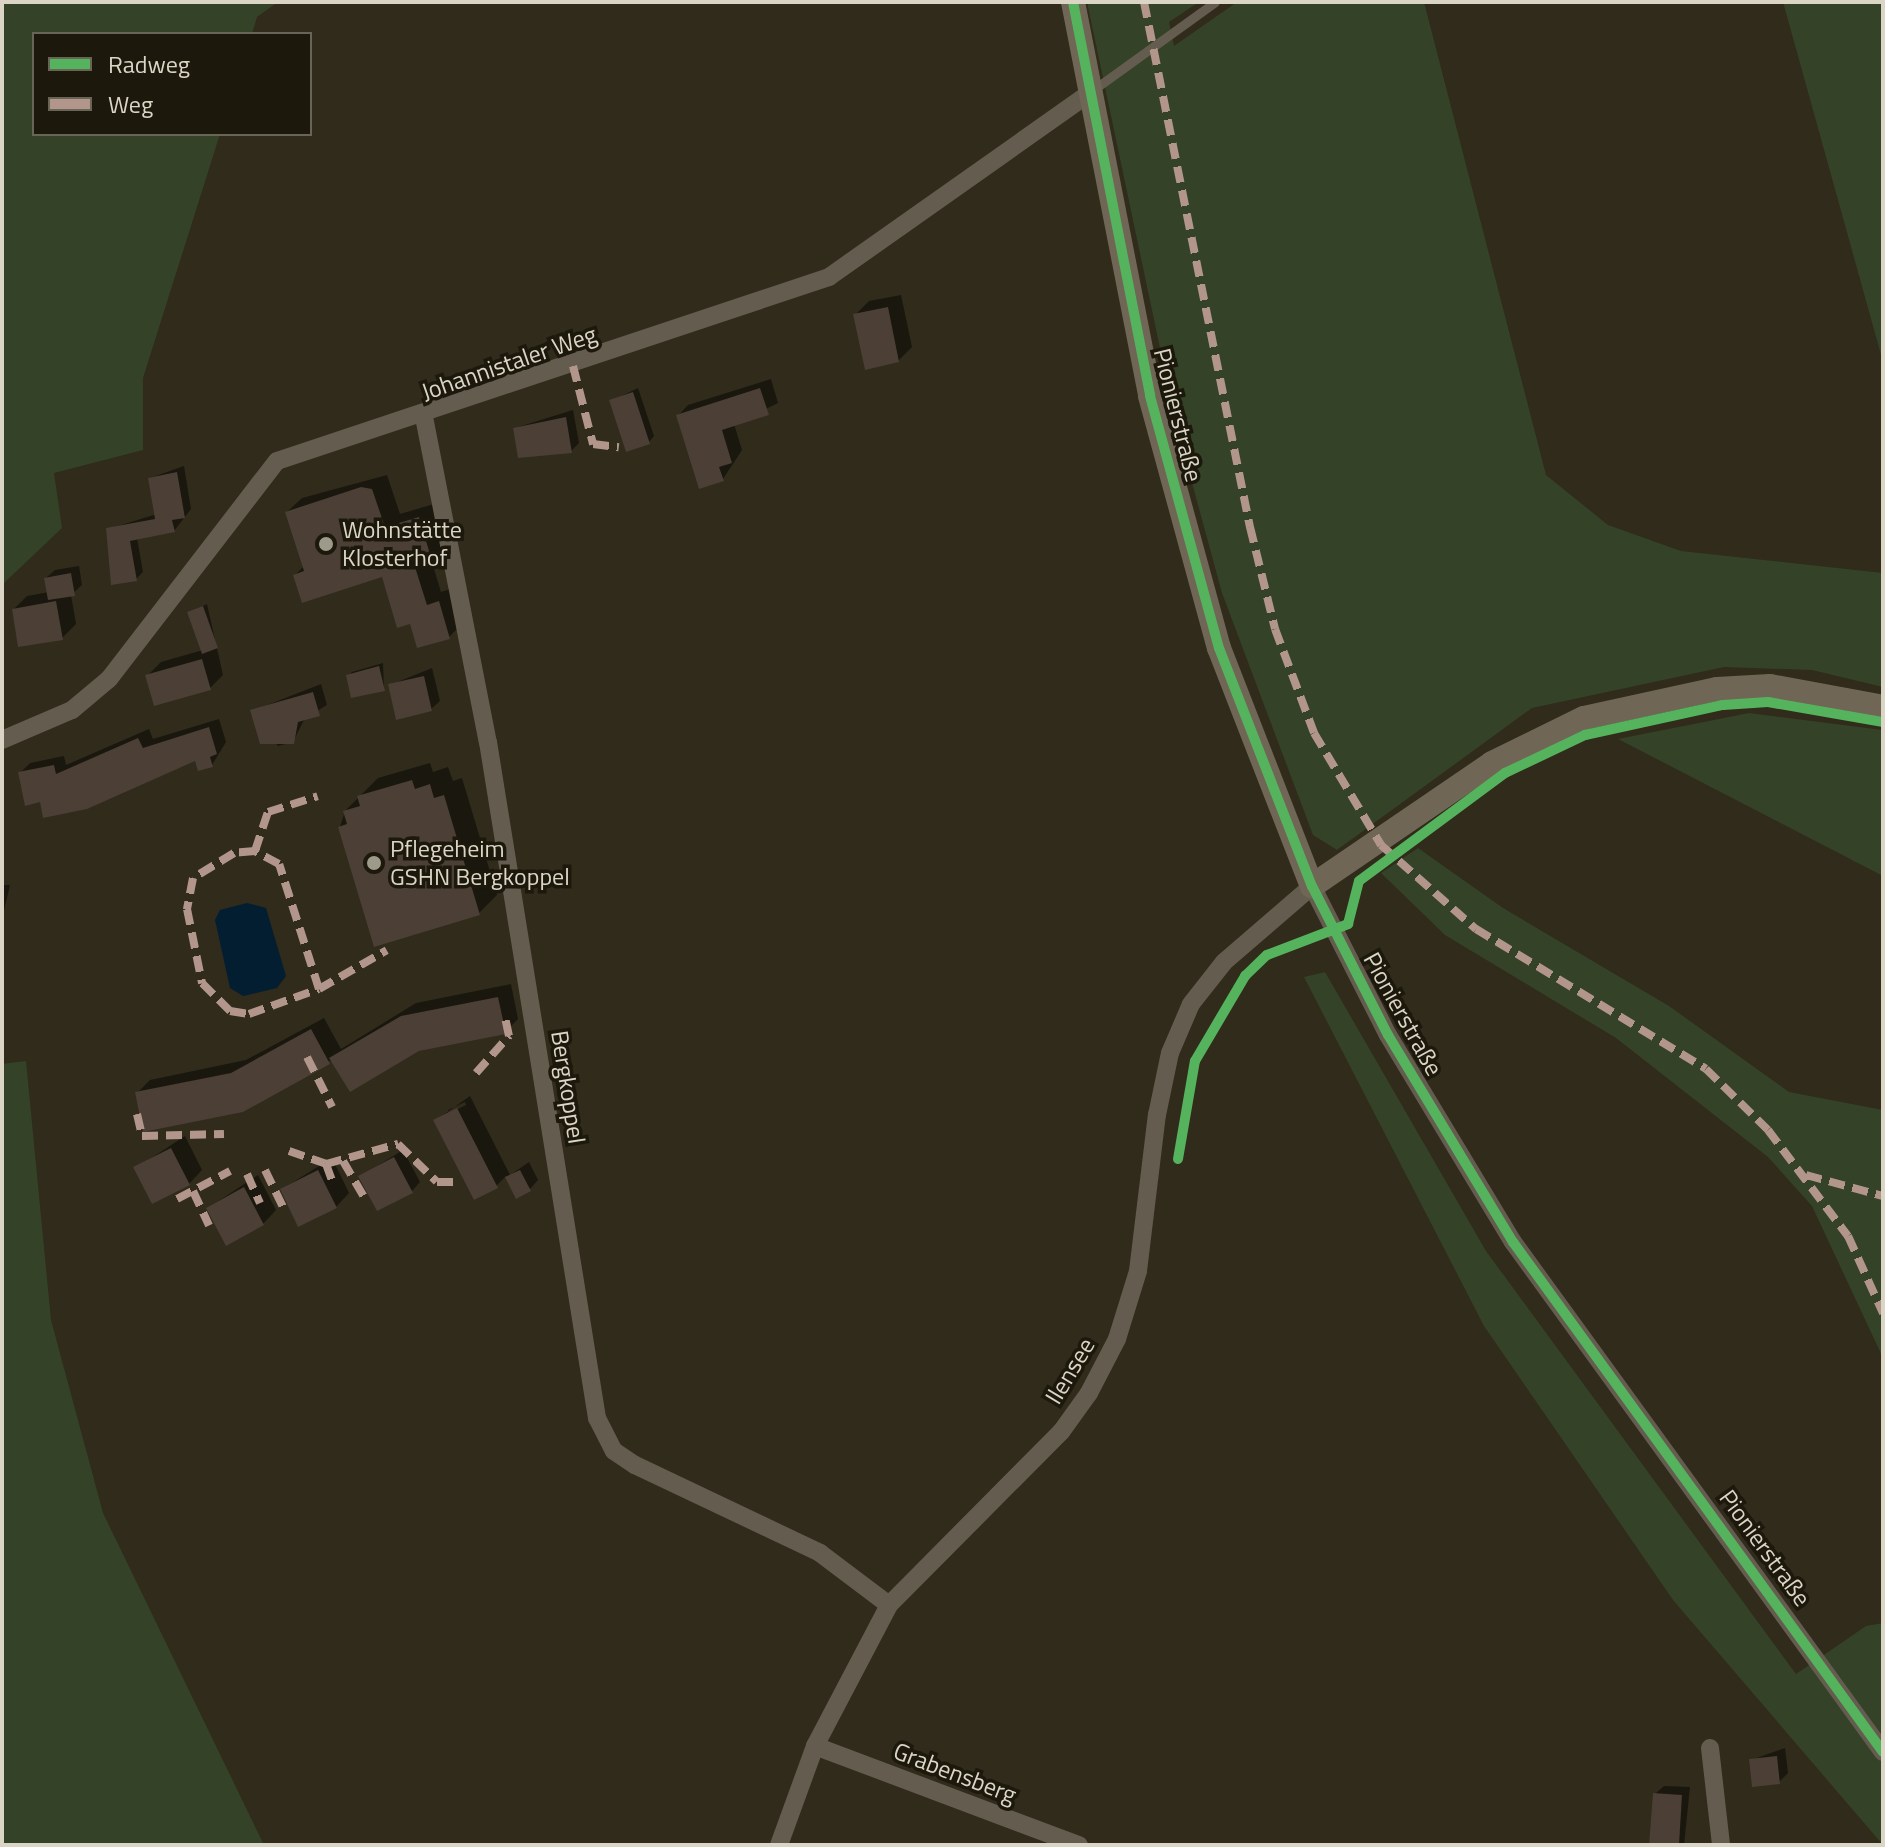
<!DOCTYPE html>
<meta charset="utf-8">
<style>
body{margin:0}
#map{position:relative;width:1885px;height:1847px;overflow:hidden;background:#302b1b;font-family:"Titillium Web",sans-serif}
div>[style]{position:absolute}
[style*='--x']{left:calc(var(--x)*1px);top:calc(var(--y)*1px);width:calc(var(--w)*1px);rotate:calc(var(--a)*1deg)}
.green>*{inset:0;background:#344228}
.water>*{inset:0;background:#041e31}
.shadow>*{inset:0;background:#0007}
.building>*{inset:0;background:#4b3f36}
.lane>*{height:9px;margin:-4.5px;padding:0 4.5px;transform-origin:4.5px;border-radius:4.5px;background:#655c50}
.street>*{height:18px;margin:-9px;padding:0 9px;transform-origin:9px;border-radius:9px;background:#655c50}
.secondary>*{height:24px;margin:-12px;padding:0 12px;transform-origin:12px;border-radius:12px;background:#706656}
.quiet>*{height:8px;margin-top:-4px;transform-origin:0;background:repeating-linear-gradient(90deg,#b2968c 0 16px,transparent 0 24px)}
.cycleway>*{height:10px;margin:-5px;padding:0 5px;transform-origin:5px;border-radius:5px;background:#56b35d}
.dots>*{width:22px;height:22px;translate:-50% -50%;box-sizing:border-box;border:4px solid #1c180c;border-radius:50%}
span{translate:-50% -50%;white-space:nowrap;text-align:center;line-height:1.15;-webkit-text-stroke:7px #1c180c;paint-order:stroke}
.street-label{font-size:24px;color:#dad5c4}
.poi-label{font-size:24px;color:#dad5c4}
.left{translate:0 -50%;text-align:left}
.frame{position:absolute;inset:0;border:4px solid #dad5c4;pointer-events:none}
.legend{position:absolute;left:32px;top:32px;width:280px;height:104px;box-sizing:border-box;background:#1c180c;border:2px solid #686456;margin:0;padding:10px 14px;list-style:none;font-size:24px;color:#dad5c4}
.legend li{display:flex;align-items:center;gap:16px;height:40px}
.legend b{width:40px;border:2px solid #686456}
</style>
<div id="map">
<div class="green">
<i style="clip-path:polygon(2px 2px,278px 2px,257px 17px,252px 34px,34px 34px,34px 134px,220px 134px,143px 378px,143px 450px,54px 473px,62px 528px,2px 585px)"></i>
<i style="clip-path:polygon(1087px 2px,1199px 2px,1169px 22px,1174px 46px,1237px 2px,1424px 2px,1546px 475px,1608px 525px,1681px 551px,1883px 573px,1883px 687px,1812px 670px,1724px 667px,1532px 708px,1337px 850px,1313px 835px,1222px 593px,1176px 424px)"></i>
<i style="clip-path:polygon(1783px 2px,1883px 2px,1883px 362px)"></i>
<i style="clip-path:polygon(1749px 713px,1883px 730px,1883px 876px,1618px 739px)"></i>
<i style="clip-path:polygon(1418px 848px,1503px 908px,1669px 1006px,1789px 1092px,1883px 1110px,1883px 1358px,1812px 1206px,1768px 1157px,1616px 1038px,1445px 935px,1381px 873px)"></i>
<i style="clip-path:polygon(1325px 972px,1486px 1251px,1796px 1674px,1866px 1626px,1883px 1623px,1883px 1845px,1673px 1600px,1484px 1326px,1304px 977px)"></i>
<i style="clip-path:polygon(26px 1061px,51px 1320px,103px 1513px,264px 1845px,2px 1845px,2px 1064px)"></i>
</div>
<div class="water">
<i style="clip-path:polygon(247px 903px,266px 908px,286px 976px,277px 988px,243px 996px,230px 988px,215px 920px,220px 910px)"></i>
</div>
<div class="shadow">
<i style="clip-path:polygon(901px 295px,912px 347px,898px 361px,855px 315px,869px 301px)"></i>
<i style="clip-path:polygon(771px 379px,778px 403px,734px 424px,742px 450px,723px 479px,678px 416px,688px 405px)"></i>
<i style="clip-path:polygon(638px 388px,654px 436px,649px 442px,611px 401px)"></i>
<i style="clip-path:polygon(573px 410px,579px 443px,571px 451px,515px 428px)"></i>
<i style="clip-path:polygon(184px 466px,191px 509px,174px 531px,137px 538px,143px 572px,136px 579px,108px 529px,157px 514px,150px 478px)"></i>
<i style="clip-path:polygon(387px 475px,400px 514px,434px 504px,446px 545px,431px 559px,441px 592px,453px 588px,464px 622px,449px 637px,412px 622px,383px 575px,295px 575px,305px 565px,287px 512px,302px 498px)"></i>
<i style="clip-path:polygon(79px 566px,82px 585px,71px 595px,76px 624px,62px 638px,14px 609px,27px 596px,49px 592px,46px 578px,55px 570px)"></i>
<i style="clip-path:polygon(207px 604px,223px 675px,210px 688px,147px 676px,161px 662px,203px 650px,190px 612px)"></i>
<i style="clip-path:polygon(383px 663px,384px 689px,348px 676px,352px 672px)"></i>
<i style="clip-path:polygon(432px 668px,440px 701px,431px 709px,390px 685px)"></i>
<i style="clip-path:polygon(321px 684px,327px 705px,305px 718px,293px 742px,278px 746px,252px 711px)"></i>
<i style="clip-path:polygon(219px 719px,226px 742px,212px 765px,196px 758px,41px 800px,20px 773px,30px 763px,64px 756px,66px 765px,149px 729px,153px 739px)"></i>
<i style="clip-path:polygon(430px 763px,433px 772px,448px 767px,453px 781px,462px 778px,497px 895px,479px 913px,340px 827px,345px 811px,378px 778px)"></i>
<i style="clip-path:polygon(2px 885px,10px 885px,2px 919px)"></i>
<i style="clip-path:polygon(511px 984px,518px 1019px,505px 1032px,137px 1093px,150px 1080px,246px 1060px,324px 1018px,341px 1049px,416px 1003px)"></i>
<i style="clip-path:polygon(evenodd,470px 1096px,510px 1175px,529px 1162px,538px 1180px,530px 1189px,506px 1176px,496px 1186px,436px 1120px,470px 1096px,465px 1102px,466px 1105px,448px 1114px,448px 1110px,465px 1102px)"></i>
<i style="clip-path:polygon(185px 1136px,202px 1170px,189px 1184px,136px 1168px)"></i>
<i style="clip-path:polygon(403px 1150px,420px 1182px,412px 1191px,361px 1176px)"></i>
<i style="clip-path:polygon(332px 1158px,349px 1193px,336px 1207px,282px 1189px)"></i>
<i style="clip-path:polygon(258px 1175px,276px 1210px,263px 1224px,208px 1208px)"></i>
<i style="clip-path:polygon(1785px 1748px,1788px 1773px,1779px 1782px,1751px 1760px)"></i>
<i style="clip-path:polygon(1664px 1786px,1690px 1787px,1684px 1845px,1651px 1845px,1655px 1794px)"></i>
</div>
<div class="building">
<i style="clip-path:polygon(888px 307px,899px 362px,865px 370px,853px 314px)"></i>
<i style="clip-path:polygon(760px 388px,769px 415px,722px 430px,732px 463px,719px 467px,724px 481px,699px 489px,676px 415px)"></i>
<i style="clip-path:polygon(633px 392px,650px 444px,626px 452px,609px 400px)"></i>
<i style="clip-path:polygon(566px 417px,572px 453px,518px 458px,513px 428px)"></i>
<i style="clip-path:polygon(177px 472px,185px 518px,172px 520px,175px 532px,130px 541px,137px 581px,111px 585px,106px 528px,155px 519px,148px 478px)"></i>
<i style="clip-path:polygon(361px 487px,372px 489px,385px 527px,419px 517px,432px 561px,415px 567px,427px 605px,439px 601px,450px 639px,417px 648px,410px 624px,397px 628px,382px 577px,302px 603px,293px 575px,304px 571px,285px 512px)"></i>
<i style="clip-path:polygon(71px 573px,75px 596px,48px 600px,44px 578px)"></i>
<i style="clip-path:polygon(56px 601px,63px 640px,18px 647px,12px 609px)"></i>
<i style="clip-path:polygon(203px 606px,218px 648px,202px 654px,187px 612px)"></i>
<i style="clip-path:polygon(202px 659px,211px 690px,154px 706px,145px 675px)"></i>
<i style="clip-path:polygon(379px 666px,385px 691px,351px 698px,346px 675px)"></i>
<i style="clip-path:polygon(424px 676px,432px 711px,396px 720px,388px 684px)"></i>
<i style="clip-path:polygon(313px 692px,320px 716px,298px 722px,294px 744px,260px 744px,250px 710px)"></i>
<i style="clip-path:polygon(209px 727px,217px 754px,210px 757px,213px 767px,198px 771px,195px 761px,87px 809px,43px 818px,40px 802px,25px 806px,18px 772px,54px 765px,56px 774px,138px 738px,143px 748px)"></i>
<i style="clip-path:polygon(412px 780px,415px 789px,430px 784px,434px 798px,444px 795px,480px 915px,374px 947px,338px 827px,347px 824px,343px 811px,360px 806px,357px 796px)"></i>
<i style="clip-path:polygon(498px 997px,506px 1034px,419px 1051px,350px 1092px,329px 1058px,401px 1016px)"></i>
<i style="clip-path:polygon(311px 1029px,330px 1064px,243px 1112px,143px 1132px,135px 1092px,231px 1073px)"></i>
<i style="clip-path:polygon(457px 1108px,498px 1188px,474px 1200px,433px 1120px)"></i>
<i style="clip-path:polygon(171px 1148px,190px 1185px,152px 1204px,133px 1167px)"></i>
<i style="clip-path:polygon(394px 1157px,413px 1193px,377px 1211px,358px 1176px)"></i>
<i style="clip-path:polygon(318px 1170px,337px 1208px,298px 1227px,280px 1189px)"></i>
<i style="clip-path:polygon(520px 1170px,531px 1191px,516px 1199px,505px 1177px)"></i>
<i style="clip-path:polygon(244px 1187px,264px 1225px,226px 1246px,206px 1208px)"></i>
<i style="clip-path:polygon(1777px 1756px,1780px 1784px,1752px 1787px,1749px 1759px)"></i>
<i style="clip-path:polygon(1653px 1793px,1682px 1795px,1679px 1845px,1649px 1845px)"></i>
</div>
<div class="lane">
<i style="--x:1093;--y:90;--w:150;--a:-35.8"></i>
</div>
<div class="street">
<i style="--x:424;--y:417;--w:331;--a:78.9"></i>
<i style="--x:488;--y:742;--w:685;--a:80.84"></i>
<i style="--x:597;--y:1418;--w:37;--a:63"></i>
<i style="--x:614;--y:1451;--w:25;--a:34"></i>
<i style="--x:635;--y:1465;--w:205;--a:25.4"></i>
<i style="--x:820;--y:1553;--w:86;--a:37"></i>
<i style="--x:2;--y:740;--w:76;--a:-23.2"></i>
<i style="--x:72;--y:710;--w:48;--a:-40"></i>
<i style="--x:109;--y:679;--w:275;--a:-52.4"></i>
<i style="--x:277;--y:461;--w:582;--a:-18.43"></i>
<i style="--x:829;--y:277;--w:321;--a:-35.2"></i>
<i style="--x:815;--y:1746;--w:282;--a:20.6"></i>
<i style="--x:1710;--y:1748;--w:98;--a:83.5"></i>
<i style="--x:779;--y:1845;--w:105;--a:-70"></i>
<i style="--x:815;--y:1746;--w:159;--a:-62.3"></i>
<i style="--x:889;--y:1605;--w:244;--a:-45.2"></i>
<i style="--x:1061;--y:1432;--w:48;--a:-54.3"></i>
<i style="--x:1089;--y:1393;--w:61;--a:-62.6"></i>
<i style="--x:1117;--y:1339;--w:71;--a:-72.8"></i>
<i style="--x:1138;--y:1271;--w:157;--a:-83.1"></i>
<i style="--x:1157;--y:1115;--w:63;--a:-78.2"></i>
<i style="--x:1170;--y:1053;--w:53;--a:-66.8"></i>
<i style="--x:1191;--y:1004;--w:53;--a:-51.8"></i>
<i style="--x:1224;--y:962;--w:116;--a:-40.8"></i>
<i style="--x:1312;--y:886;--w:167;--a:63"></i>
<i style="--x:1388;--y:1035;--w:242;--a:58.9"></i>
<i style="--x:1513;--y:1242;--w:630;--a:54.04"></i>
</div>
<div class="secondary">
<i style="--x:1073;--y:2;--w:401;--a:78.9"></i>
<i style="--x:1150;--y:396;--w:261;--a:74.7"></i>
<i style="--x:1219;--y:648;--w:256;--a:68.7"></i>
<i style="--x:1312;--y:886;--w:218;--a:-34.3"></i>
<i style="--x:1492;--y:763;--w:102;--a:-26.1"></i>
<i style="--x:1584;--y:718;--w:136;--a:-12.3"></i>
<i style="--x:1717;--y:689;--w:53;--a:-3.2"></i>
<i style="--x:1770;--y:686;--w:115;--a:10.5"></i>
</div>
<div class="quiet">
<i style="--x:1144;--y:2;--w:536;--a:78.59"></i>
<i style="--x:1250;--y:527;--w:105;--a:76.2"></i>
<i style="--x:1275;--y:629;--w:111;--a:69.4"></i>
<i style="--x:1314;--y:733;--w:131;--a:59.1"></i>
<i style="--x:1381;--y:845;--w:127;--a:41.5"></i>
<i style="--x:1476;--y:929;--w:269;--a:31.3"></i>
<i style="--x:1706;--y:1069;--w:87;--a:44.5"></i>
<i style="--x:1768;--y:1130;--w:133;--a:53"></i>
<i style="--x:1848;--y:1236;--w:85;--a:65.6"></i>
<i style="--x:573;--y:366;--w:81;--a:75.6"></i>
<i style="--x:593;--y:444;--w:26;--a:7"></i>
<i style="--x:255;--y:851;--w:41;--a:-71.6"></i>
<i style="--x:268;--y:812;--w:52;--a:-17.7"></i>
<i style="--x:319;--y:989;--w:131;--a:-107.7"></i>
<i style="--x:279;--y:864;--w:27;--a:-152"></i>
<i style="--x:255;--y:851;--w:21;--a:175"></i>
<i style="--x:234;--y:853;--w:48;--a:148.6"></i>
<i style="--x:193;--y:878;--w:32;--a:101"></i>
<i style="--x:187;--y:909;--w:76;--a:78.5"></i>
<i style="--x:202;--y:983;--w:40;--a:45"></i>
<i style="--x:230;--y:1011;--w:19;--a:9"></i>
<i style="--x:249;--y:1014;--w:74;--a:-19.7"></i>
<i style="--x:319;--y:989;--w:78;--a:-29.8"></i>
<i style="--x:307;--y:1057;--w:56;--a:63.4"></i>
<i style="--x:476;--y:1073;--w:50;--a:-48.3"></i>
<i style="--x:509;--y:1036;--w:19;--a:-102"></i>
<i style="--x:137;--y:1114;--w:23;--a:77"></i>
<i style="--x:142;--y:1136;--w:82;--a:-1.4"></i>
<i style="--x:289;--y:1151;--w:39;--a:19"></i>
<i style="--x:326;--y:1164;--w:75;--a:-15.5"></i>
<i style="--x:398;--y:1144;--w:54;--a:44.3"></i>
<i style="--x:437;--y:1182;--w:19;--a:0"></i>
<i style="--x:343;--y:1161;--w:42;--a:59.7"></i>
<i style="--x:326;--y:1164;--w:23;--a:70"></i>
<i style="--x:265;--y:1170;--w:43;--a:64"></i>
<i style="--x:247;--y:1174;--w:32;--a:66"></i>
<i style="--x:1806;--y:1175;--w:80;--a:15.3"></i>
<i style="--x:193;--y:1191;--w:38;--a:65"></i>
<i style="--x:177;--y:1199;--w:60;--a:-27.8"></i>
</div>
<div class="cycleway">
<i style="--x:1073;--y:2;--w:401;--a:78.9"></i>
<i style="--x:1150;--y:396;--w:261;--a:74.7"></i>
<i style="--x:1219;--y:648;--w:256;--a:68.7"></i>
<i style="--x:1312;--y:886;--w:167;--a:63"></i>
<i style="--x:1388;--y:1035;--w:242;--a:58.9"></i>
<i style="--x:1513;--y:1242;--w:630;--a:54.04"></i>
<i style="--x:1178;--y:1159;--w:99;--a:-80.2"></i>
<i style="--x:1195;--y:1061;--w:99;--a:-59.5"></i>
<i style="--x:1245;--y:976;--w:30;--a:-44"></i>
<i style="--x:1267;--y:955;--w:87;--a:-20.9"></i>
<i style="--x:1348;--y:924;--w:44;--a:-75.7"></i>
<i style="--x:1359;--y:881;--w:182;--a:-36.5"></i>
<i style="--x:1505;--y:773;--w:89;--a:-25.4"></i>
<i style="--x:1585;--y:735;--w:141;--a:-12.3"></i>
<i style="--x:1723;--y:705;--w:45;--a:-3.8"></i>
<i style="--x:1768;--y:702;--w:117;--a:9.9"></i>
</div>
<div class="dots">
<i style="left:326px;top:544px;background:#9e9a89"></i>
<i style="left:374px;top:863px;background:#9e9a89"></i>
</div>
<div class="street-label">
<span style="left:509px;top:363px;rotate:-19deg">Johannistaler Weg</span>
<span style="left:1178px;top:415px;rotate:76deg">Pionierstraße</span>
<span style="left:1403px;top:1014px;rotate:61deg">Pionierstraße</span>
<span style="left:568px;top:1087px;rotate:81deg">Bergkoppel</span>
<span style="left:1070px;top:1371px;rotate:-59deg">Ilensee</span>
<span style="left:1765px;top:1548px;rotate:54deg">Pionierstraße</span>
<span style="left:955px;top:1773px;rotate:21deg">Grabensberg</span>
</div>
<div class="poi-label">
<span class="left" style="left:342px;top:544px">Wohnstätte<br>Klosterhof</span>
<span class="left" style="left:390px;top:863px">Pflegeheim<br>GSHN Bergkoppel</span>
</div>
<div class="frame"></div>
<ul class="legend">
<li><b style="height:10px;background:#56b35d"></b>Radweg</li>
<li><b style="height:10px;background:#b2968c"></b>Weg</li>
</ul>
</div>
